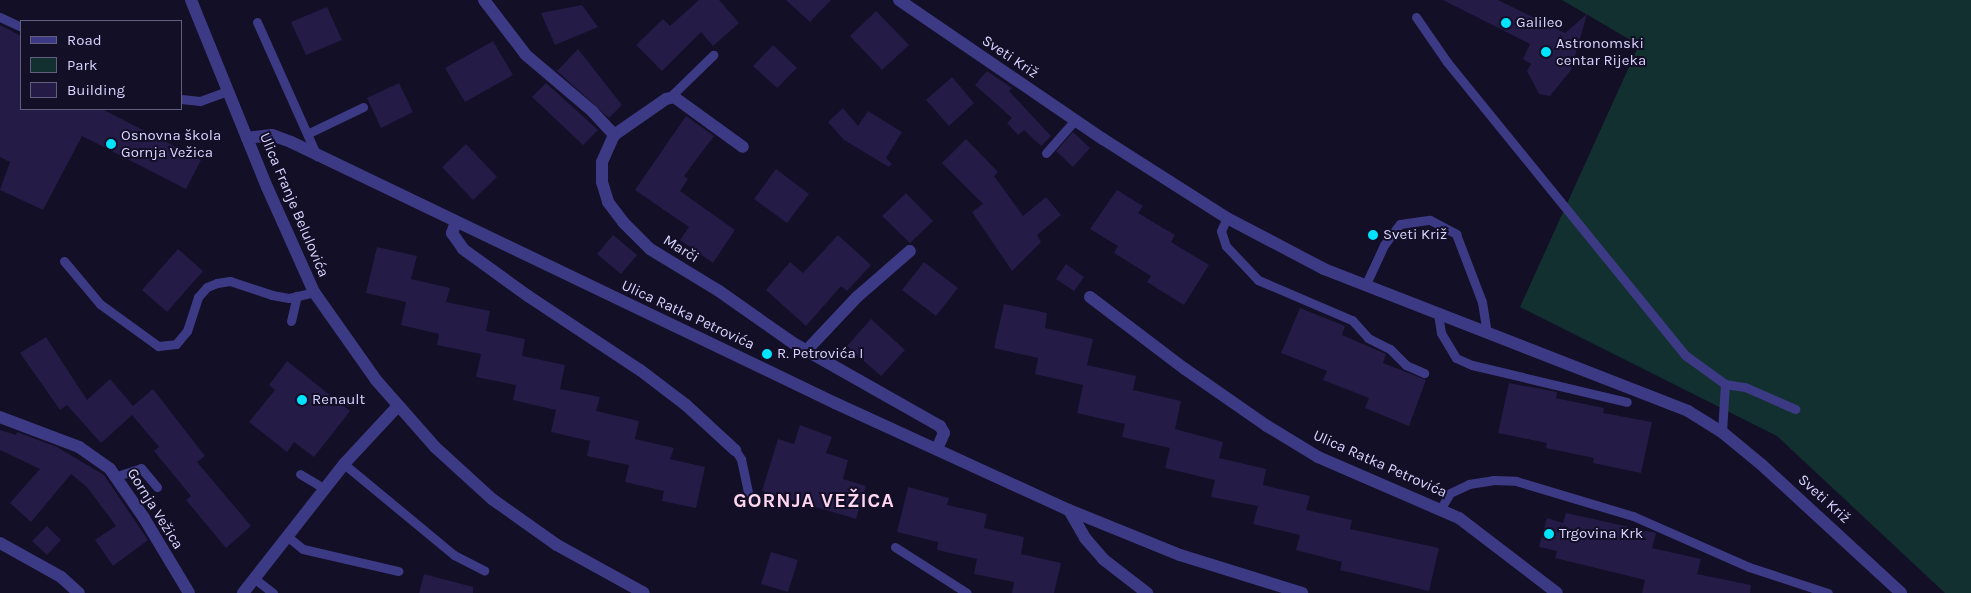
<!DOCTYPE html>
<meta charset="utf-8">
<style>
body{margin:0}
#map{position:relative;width:1971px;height:593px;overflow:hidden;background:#130f26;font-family:Karla,sans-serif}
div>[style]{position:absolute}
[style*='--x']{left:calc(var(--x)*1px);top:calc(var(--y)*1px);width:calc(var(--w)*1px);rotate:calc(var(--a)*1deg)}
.green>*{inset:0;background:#12302f}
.building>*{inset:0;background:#241b47}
.lane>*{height:9px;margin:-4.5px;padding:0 4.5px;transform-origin:4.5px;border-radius:4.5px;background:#3d3a85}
.street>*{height:12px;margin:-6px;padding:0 6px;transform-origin:6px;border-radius:6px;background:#3d3a85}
.dots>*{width:14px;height:14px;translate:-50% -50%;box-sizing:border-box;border:2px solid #130f26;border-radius:50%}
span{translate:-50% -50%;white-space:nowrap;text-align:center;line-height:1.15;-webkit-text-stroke:4px #130f26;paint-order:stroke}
.poi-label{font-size:15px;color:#d9d4ff}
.left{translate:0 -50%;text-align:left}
.street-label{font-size:15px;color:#d9d4ff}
.district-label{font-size:20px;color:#ffd6f0;font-weight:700;letter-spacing:1px}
.legend{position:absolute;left:20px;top:20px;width:162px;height:90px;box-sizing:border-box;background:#130f26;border:1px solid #625e7d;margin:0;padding:6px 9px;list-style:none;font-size:15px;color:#d9d4ff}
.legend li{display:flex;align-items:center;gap:10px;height:25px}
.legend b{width:25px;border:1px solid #625e7d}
</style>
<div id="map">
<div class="green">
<i style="clip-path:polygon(1562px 0,1971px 0,1971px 593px,1945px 593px,1777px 436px,1520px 307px,1639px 45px)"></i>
</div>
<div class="building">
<i style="clip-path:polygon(699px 0,719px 0,739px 23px,713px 46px,701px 32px,662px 71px,636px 45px,663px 19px,670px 26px)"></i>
<i style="clip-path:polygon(786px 0,831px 0,810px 22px)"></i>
<i style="clip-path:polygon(1443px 0,1498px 0,1565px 33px,1587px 14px,1571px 70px,1550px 96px,1539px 94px,1527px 71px,1531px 64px,1523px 59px,1530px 44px)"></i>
<i style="clip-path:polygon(582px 5px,598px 27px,555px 45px,541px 13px)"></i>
<i style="clip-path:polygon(327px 7px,342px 40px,306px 55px,291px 22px)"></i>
<i style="clip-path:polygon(876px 11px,909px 45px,882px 70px,850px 36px)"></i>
<i style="clip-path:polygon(0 25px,21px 36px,21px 109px,102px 109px,201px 160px,186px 189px,82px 136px,43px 210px,0 190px,10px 162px,0 157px)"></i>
<i style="clip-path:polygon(493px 41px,513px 75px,465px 102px,445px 68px)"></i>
<i style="clip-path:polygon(773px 45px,797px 68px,777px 88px,753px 66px)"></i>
<i style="clip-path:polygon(578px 49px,622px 105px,609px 118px,557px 71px)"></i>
<i style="clip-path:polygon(987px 71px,1012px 88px,1009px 91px,1051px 136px,1041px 146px,1024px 130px,1018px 135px,1007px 123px,1012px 118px,975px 85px)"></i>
<i style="clip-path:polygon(952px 77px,974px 103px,949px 126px,926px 100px)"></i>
<i style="clip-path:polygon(399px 83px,413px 112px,381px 128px,367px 98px)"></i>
<i style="clip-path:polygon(546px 83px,598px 130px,583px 145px,532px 97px)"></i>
<i style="clip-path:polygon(843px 108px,858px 126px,868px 111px,902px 132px,886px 158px,892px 164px,889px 167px,844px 140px,828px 122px)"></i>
<i style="clip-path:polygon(686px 116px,714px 136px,684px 176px,688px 179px,680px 191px,735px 230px,713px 263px,680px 240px,689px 227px,635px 190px)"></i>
<i style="clip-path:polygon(1073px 132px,1090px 148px,1073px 167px,1056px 151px)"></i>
<i style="clip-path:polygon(966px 139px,998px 172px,994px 176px,1023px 216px,1046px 197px,1061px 215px,1037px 235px,1041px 242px,1012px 271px,972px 212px,983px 204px,942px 163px)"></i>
<i style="clip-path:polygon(466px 144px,497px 177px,473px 200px,442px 167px)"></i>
<i style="clip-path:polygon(776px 169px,809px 194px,787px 223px,754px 199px)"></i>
<i style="clip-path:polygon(1117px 190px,1143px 206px,1138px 213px,1175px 235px,1171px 242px,1209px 265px,1184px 305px,1147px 282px,1151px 276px,1114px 253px,1118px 246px,1090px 229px)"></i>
<i style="clip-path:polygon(906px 193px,933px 221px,910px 243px,882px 216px)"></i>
<i style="clip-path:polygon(613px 235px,637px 255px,621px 274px,597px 254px)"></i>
<i style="clip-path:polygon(838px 235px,871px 265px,847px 291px,841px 286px,806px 326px,766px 290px,790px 262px,803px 273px)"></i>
<i style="clip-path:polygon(377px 247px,417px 256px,411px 279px,450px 288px,446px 302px,490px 311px,486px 331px,525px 339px,522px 356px,565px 365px,560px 389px,600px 397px,596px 411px,639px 421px,635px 439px,674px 448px,670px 459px,705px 467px,696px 508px,662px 501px,664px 491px,625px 482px,629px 465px,587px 456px,590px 441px,551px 432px,556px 410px,513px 400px,516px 385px,476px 377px,481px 354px,437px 345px,439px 334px,401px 325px,406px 302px,366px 293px)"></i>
<i style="clip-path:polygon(178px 249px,203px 271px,167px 312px,142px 290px)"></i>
<i style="clip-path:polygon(924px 262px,958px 288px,936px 316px,902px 290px)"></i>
<i style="clip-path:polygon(1066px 264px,1084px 277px,1074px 291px,1056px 279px)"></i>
<i style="clip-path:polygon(1004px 304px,1047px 313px,1045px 328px,1093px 339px,1087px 365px,1136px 376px,1133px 390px,1181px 401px,1175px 429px,1223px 442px,1219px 458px,1266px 469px,1263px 485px,1310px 496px,1306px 510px,1352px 520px,1350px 529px,1439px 548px,1429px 591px,1340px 570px,1342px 562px,1296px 550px,1300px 535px,1253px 524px,1258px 506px,1211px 497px,1215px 480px,1165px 468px,1170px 448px,1122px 437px,1125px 424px,1077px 413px,1083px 385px,1035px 374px,1038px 358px,994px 348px)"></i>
<i style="clip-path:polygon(1300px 308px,1345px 326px,1342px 335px,1386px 354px,1383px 363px,1426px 380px,1409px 426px,1365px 408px,1369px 398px,1323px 380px,1327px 371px,1281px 353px)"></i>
<i style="clip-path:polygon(871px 319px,905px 350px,881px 376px,847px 346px)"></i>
<i style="clip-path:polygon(46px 337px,87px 400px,110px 379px,133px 406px,153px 389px,205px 456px,197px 462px,251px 526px,226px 548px,186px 500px,191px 496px,154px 451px,159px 447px,132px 415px,101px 443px,67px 405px,60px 410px,20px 353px)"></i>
<i style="clip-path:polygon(287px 361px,350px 411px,314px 457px,294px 442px,287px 452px,249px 422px,275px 390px,269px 385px)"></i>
<i style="clip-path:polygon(1509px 383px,1557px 392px,1556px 398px,1604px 408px,1603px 413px,1652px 422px,1641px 473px,1593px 463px,1594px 458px,1546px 448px,1547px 443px,1498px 433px)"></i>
<i style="clip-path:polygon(800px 425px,832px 437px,826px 453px,848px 460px,843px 479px,866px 486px,856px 519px,762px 491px,778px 439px,794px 444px)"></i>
<i style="clip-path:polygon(0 430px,16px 435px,17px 432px,57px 447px,104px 475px,148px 540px,113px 566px,95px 540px,116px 526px,87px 487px,71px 474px,31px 522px,10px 503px,40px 469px,0 450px)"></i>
<i style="clip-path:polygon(908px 487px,949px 498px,947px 505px,987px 514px,984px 528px,1024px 537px,1021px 554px,1061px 563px,1054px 593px,1012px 593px,1014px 582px,974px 574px,977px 559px,937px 550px,938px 542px,897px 532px)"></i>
<i style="clip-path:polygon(1566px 513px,1656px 533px,1652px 548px,1701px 559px,1697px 574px,1751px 585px,1750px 593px,1642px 593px,1645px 580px,1555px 558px,1557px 551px,1539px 547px,1547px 518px,1563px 523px)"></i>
<i style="clip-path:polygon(47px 526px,61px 540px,47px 555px,32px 541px)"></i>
<i style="clip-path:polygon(771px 552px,798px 560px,788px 592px,761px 584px)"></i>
<i style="clip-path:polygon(424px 574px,473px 587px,473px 593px,419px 593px)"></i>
</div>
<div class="lane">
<i style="--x:0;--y:17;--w:23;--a:25"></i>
<i style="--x:1416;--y:17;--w:55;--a:55.4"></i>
<i style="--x:1447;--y:62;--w:377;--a:50.9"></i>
<i style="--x:1685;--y:355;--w:49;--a:35.9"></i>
<i style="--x:1725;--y:384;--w:48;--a:93.6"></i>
<i style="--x:257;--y:22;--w:147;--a:65.9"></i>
<i style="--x:669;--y:98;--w:62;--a:-44.3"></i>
<i style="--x:181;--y:99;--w:19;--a:6"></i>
<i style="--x:200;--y:101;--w:30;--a:-20"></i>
<i style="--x:309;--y:133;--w:60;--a:-25.7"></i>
<i style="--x:1046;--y:153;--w:44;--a:-48.7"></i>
<i style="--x:1227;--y:218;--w:14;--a:115"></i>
<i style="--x:1221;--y:231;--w:16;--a:72"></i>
<i style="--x:1226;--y:246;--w:47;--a:46.7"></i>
<i style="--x:1258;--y:280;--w:102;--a:23.1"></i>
<i style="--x:1352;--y:320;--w:24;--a:48"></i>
<i style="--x:1368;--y:338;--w:25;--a:27"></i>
<i style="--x:1390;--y:349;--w:23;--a:45"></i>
<i style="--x:1406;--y:365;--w:20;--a:24"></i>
<i style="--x:64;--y:261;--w:56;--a:50.1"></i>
<i style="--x:100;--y:304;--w:72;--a:35.9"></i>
<i style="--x:158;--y:346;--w:18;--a:-6"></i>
<i style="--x:176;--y:344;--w:17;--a:-50"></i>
<i style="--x:187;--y:331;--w:36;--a:-72"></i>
<i style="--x:198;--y:297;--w:13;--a:-48"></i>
<i style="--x:207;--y:287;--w:11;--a:-22"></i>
<i style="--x:217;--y:283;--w:13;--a:-9"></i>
<i style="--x:230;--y:281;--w:44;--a:18.4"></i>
<i style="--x:272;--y:295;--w:17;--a:10"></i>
<i style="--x:289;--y:298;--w:26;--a:-13"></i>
<i style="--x:1365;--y:286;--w:45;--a:-65.1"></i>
<i style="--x:1384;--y:245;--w:26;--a:-53"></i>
<i style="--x:1400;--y:224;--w:30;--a:-8"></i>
<i style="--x:1430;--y:220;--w:30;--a:28"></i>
<i style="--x:1456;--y:234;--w:73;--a:69.1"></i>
<i style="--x:1482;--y:302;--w:30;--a:81"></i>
<i style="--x:1438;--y:314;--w:19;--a:81"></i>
<i style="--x:1441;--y:333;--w:29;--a:59"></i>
<i style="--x:1456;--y:358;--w:17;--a:24"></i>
<i style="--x:1472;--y:365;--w:159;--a:13.4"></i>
<i style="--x:291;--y:321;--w:26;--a:-77"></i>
<i style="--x:1725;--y:384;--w:20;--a:9"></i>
<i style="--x:1745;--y:387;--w:55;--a:23.7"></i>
<i style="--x:735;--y:450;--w:11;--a:56"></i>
<i style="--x:741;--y:459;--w:40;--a:78"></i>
<i style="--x:344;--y:464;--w:143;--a:39.6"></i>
<i style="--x:454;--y:555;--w:34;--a:27"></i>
<i style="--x:300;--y:474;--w:29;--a:31"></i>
<i style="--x:117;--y:476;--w:25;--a:-18"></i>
<i style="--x:141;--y:468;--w:25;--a:50"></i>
<i style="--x:1441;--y:508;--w:17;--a:-59"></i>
<i style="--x:1450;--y:493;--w:21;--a:-25"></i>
<i style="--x:1469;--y:484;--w:24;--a:-9"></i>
<i style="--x:1493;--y:480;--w:23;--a:2"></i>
<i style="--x:1516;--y:481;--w:122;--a:16.7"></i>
<i style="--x:1633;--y:516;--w:127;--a:23.7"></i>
<i style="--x:1749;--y:567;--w:83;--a:18.2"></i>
<i style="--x:288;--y:537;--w:19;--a:39"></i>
<i style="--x:303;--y:549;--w:98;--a:13"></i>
<i style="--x:895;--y:547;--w:85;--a:32.6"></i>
<i style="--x:255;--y:579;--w:23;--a:38"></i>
</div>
<div class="street">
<i style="--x:191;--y:0;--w:202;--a:67.9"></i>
<i style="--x:267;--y:187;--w:115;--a:65.9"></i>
<i style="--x:314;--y:292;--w:108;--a:54.8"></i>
<i style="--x:376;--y:380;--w:89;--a:48.6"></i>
<i style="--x:435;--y:447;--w:77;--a:42.4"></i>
<i style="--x:492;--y:499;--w:80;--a:35.3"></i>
<i style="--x:557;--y:545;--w:99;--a:28.9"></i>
<i style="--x:484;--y:0;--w:69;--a:52.6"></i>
<i style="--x:526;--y:55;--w:87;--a:40.3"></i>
<i style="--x:592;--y:111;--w:33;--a:47"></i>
<i style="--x:614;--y:135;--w:63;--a:-34.7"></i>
<i style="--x:666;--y:99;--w:8;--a:-14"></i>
<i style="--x:674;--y:97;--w:85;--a:35.9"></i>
<i style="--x:899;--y:0;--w:247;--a:34.3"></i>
<i style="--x:1103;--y:139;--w:147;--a:32.5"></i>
<i style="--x:1227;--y:218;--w:110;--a:27.7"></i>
<i style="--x:1324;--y:269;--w:391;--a:21.3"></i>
<i style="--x:1688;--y:411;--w:40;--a:32"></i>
<i style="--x:1722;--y:432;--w:52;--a:39.5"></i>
<i style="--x:1762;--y:465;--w:189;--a:42.6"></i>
<i style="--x:614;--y:135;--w:30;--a:114"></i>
<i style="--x:602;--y:162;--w:20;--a:90"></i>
<i style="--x:602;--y:182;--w:21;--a:73"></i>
<i style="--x:608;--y:202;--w:25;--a:53"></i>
<i style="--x:623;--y:222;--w:38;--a:45"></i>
<i style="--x:650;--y:249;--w:81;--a:31.3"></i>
<i style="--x:719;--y:291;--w:90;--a:35.1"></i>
<i style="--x:793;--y:343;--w:169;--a:29.5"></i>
<i style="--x:940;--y:426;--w:8;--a:60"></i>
<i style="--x:944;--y:433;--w:17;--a:114"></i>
<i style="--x:247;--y:138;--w:25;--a:-7"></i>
<i style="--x:272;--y:135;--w:20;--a:20"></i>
<i style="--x:291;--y:142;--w:603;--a:25.63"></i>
<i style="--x:835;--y:403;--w:257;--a:24.6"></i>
<i style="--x:1069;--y:510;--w:120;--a:22.1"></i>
<i style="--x:1180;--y:555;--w:128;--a:17.3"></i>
<i style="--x:456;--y:222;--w:12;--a:110"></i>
<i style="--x:452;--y:233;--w:19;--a:55"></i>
<i style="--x:463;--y:249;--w:80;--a:35.9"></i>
<i style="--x:528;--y:296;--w:134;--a:33.5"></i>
<i style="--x:640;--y:370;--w:58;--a:37.3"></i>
<i style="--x:686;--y:405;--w:67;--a:42.6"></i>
<i style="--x:1090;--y:297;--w:119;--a:37.2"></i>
<i style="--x:1185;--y:369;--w:100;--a:34.8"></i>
<i style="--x:1267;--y:426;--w:60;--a:31.3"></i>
<i style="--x:1318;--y:457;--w:154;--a:23.4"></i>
<i style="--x:1459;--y:518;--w:123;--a:37.4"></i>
<i style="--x:806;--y:351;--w:74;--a:-46.6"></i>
<i style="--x:857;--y:297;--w:70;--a:-41"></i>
<i style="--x:0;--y:417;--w:85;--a:20.8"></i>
<i style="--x:79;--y:447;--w:38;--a:35"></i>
<i style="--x:110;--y:469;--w:60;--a:55.2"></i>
<i style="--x:144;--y:518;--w:87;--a:59"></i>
<i style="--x:1069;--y:510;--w:32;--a:60"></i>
<i style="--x:1085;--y:538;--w:28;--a:49"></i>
<i style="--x:1103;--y:559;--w:56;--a:37.7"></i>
<i style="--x:0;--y:543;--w:70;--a:29.1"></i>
<i style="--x:61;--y:577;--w:24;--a:42"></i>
<i style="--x:243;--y:593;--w:164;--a:-51.9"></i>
<i style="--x:344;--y:464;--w:78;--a:-47.1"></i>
</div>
<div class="dots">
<i style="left:1506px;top:23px;background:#00e5ff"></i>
<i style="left:1546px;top:52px;background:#00e5ff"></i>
<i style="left:111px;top:144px;background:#00e5ff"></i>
<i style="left:1373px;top:235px;background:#00e5ff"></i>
<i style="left:767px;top:354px;background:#00e5ff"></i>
<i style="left:302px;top:400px;background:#00e5ff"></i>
<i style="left:1549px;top:534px;background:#00e5ff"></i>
</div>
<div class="poi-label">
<span class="left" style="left:1516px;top:23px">Galileo</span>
<span class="left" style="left:1556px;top:52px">Astronomski<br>centar Rijeka</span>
<span class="left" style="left:121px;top:144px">Osnovna škola<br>Gornja Vežica</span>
<span class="left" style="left:1383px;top:235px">Sveti Križ</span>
<span class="left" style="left:777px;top:354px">R. Petrovića I</span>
<span class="left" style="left:312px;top:400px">Renault</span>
<span class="left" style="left:1559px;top:534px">Trgovina Krk</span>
</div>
<div class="street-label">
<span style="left:1010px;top:57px;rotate:34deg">Sveti Križ</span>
<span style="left:294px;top:205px;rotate:67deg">Ulica Franje Belulovića</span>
<span style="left:681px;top:249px;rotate:32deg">Marči</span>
<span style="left:688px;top:315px;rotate:25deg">Ulica Ratka Petrovića</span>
<span style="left:1380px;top:464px;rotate:24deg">Ulica Ratka Petrovića</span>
<span style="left:1824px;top:499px;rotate:42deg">Sveti Križ</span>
<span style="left:155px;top:509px;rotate:58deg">Gornja Vežica</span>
</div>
<div class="district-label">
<span style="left:814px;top:500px">GORNJA VEŽICA</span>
</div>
<ul class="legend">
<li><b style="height:6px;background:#3d3a85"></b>Road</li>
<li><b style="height:14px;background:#12302f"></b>Park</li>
<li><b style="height:14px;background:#241b47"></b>Building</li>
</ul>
</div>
